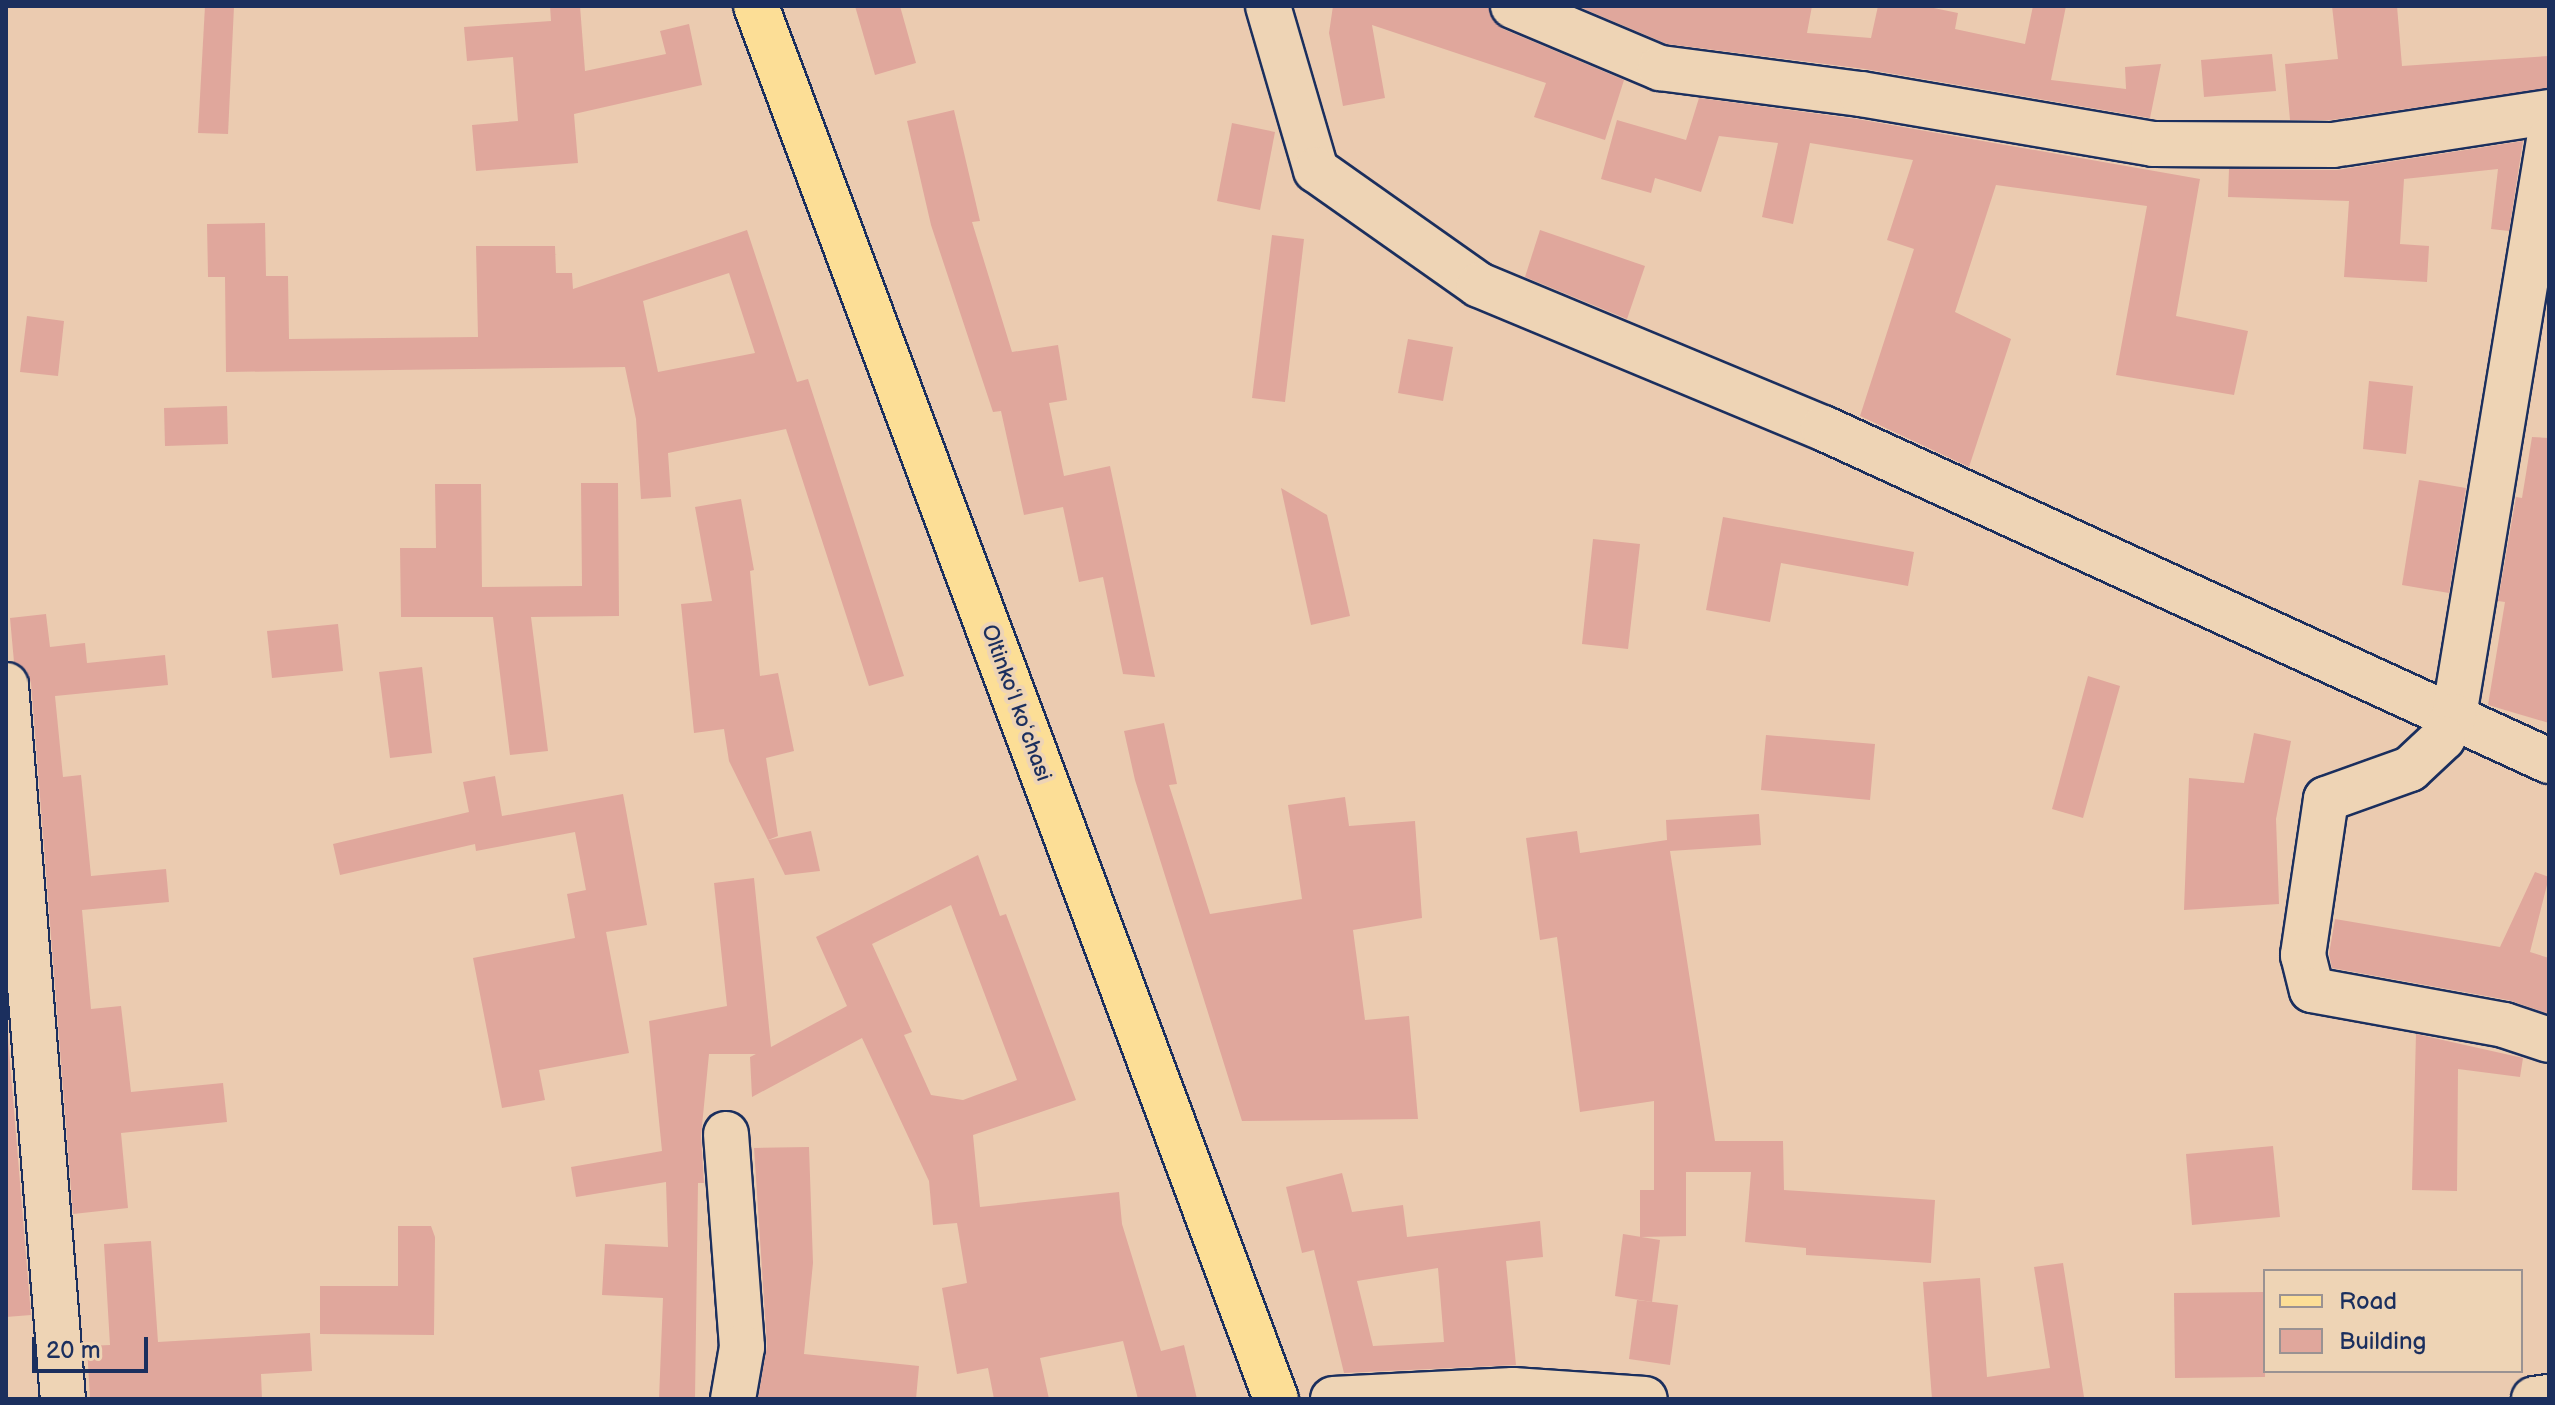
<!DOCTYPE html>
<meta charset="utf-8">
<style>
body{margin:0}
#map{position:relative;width:2555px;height:1405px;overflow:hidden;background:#ebcbb0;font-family:"Balsamiq Sans",sans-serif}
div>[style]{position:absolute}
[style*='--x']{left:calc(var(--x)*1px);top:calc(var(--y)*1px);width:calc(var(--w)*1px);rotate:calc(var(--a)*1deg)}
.building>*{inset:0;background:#e0a79c}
.roads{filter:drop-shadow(2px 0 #1b2f5e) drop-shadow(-2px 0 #1b2f5e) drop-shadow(0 2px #1b2f5e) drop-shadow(0 -2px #1b2f5e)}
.minor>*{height:44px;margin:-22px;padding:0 22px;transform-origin:22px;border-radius:22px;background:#eed4b5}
.major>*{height:44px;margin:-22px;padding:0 22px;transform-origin:22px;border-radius:22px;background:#fcde96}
span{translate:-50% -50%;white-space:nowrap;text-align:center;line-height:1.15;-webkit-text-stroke:8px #eed4b5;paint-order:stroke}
.street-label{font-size:22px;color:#1b2f5e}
.frame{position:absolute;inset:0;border:8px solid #1b2f5e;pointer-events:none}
.legend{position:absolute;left:2263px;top:1269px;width:260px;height:104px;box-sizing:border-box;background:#eed4b5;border:2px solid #9a9292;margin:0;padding:10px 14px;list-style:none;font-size:24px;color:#1b2f5e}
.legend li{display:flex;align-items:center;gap:16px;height:40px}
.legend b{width:40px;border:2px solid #9a9292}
.scale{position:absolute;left:32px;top:1337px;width:116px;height:36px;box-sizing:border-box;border:4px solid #1b2f5e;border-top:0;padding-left:10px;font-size:24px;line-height:28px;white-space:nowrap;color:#1b2f5e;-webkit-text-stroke:6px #eed4b5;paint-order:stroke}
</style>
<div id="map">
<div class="building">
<i style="clip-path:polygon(205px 6px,234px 6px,228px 134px,198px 133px)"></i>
<i style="clip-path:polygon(550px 6px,580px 6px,585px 71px,666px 54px,660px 31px,689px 24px,702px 85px,574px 114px,578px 163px,476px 171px,472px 125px,518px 121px,513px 57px,467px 61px,464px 27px,551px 21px)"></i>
<i style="clip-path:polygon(855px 6px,900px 6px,916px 63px,875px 75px)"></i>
<i style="clip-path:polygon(1333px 6px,1489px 6px,1493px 20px,1503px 29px,1624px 80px,1605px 140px,1534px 117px,1546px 83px,1372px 25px,1385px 98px,1343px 106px,1329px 33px)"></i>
<i style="clip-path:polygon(1577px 6px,1812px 6px,1807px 33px,1871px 38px,1878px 6px,1924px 6px,1958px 13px,1955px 29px,2025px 44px,2033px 6px,2066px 6px,2051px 80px,2126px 89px,2125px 67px,2161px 64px,2150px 118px,1865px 69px,1667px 44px)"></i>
<i style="clip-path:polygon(2332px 6px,2397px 6px,2402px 66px,2549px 56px,2549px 88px,2331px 120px,2290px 120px,2285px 64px,2338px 59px)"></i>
<i style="clip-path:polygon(2272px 54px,2276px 91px,2204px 97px,2201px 60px)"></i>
<i style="clip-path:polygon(1699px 98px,1857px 119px,2200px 179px,2176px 316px,2248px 331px,2234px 395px,2116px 375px,2147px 206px,1996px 185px,1955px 312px,2011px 339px,1969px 467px,1860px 416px,1914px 249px,1887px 240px,1913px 160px,1810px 143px,1793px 224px,1762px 217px,1778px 143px,1719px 136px,1701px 192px,1655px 178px,1651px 193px,1601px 179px,1617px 120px,1686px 140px)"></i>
<i style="clip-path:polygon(954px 110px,980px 221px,972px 222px,1012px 352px,1058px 345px,1067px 400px,1049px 403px,1064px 476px,1110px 466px,1155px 677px,1123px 674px,1103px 577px,1079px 582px,1063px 507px,1024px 515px,1001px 411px,993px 412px,931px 225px,907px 121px)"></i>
<i style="clip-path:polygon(1232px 123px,1275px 132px,1260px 210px,1217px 201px)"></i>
<i style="clip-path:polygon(2523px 141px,2509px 231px,2491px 229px,2498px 169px,2404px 179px,2400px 244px,2429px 246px,2427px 282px,2344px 277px,2349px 201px,2228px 197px,2229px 169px,2337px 170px)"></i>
<i style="clip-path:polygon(evenodd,265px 223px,266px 276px,288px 276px,289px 339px,478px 337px,476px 246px,555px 246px,556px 273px,572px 273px,573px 289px,747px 230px,797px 382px,808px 379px,904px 676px,869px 686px,786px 429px,668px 453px,671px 497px,641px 499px,636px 419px,625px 367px,226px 372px,225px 277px,208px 277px,207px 224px,265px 223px,729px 273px,755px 353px,658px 372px,643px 301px,729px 273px)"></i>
<i style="clip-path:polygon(1540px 230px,1645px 266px,1627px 319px,1525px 277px)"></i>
<i style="clip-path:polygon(1272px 235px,1304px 239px,1285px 402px,1252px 398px)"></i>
<i style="clip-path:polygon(27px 316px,64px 321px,58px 376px,20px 372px)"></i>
<i style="clip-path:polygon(1408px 339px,1453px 347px,1443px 401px,1398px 393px)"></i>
<i style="clip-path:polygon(2369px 381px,2413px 386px,2406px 454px,2363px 449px)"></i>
<i style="clip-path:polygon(227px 406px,228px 444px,165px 446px,164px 408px)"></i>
<i style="clip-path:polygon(2532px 437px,2549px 438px,2549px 723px,2488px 705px,2505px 602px,2498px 601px,2516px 497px,2522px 498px)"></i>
<i style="clip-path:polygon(2419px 480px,2466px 488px,2449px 593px,2402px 585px)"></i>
<i style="clip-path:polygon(581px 483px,618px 483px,619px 616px,531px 617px,548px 751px,510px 755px,493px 617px,401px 617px,400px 548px,436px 548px,435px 484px,481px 484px,482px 587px,582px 586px)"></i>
<i style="clip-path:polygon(1281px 488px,1327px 515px,1350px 616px,1311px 625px)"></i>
<i style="clip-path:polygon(741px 499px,754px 570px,750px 571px,760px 676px,778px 673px,794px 751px,766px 758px,778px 836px,768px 840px,729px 761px,724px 729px,694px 733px,681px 604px,712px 601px,695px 507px)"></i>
<i style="clip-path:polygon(1723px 517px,1914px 552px,1908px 586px,1781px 563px,1770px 622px,1706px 610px)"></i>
<i style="clip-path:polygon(1593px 539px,1640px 544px,1628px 649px,1582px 644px)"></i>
<i style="clip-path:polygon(46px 614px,50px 647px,85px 643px,87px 663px,165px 655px,168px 685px,55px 696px,63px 777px,81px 775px,91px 876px,166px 869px,169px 902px,82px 910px,91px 1009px,121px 1006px,131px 1092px,223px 1083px,227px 1122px,121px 1133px,128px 1208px,73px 1214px,31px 683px,26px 670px,14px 662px,10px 618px)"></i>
<i style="clip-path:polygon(338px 624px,343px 671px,272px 678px,267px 631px)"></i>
<i style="clip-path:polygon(422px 667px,432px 753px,390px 758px,379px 672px)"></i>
<i style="clip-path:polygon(2088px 676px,2120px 686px,2083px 818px,2052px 809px)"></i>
<i style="clip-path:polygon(1164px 723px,1177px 784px,1169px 785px,1210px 914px,1302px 899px,1288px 805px,1345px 797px,1349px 826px,1415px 821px,1422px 918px,1353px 930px,1365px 1020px,1409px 1016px,1418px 1119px,1242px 1121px,1135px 780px,1124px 731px)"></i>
<i style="clip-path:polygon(2254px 733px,2291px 741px,2276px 819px,2279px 904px,2184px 910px,2189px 778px,2244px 783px)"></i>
<i style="clip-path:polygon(1766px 735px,1875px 744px,1870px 800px,1761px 790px)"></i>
<i style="clip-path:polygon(495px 776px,502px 816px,623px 794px,647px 925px,606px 932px,629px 1053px,539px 1070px,545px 1100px,502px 1108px,473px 958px,575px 938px,567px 894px,586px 890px,575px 832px,476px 851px,475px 844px,340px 875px,333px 844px,469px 812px,463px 782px)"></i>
<i style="clip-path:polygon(1759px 814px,1761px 845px,1670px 851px,1715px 1141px,1783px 1141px,1784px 1190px,1935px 1200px,1931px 1263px,1806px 1255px,1806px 1248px,1745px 1242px,1751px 1172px,1686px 1172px,1686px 1236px,1640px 1237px,1640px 1190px,1654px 1190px,1654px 1101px,1580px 1112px,1557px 937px,1540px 940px,1526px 838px,1577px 831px,1580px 853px,1667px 840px,1666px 820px)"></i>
<i style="clip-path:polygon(811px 831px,820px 871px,785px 875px,768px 840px)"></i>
<i style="clip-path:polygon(evenodd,978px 855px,1000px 916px,1006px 914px,1076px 1100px,973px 1135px,980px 1207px,1119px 1192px,1122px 1224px,1161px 1351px,1184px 1345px,1197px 1399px,1138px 1399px,1123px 1341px,1040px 1358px,1049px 1399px,994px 1399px,988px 1368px,957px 1374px,942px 1288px,967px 1283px,957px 1223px,933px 1225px,929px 1181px,862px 1038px,752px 1097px,750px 1057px,756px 1054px,709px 1054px,701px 1136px,704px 1183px,698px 1183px,695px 1399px,659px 1399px,663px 1298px,602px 1295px,605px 1244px,668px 1247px,666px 1182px,576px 1197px,571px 1167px,662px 1151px,649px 1021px,727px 1006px,714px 883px,754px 878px,771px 1047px,847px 1006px,816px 937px,978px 855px,951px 905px,1017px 1080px,963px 1100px,931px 1095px,904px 1035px,912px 1032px,872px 944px,951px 905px)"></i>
<i style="clip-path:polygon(2535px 872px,2549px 877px,2530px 952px,2549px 958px,2549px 1014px,2508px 1000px,2332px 968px,2329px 954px,2335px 919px,2500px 947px)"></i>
<i style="clip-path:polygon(6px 1014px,31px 1315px,6px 1317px)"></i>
<i style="clip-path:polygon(2416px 1034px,2523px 1058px,2520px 1077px,2458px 1069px,2457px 1191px,2412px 1190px)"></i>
<i style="clip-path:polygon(2273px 1146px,2280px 1217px,2192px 1225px,2186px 1154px)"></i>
<i style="clip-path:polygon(809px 1147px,813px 1263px,804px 1354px,919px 1366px,916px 1399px,758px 1399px,767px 1346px,754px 1148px)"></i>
<i style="clip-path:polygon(evenodd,1342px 1173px,1352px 1212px,1403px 1205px,1407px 1237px,1540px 1221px,1543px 1257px,1506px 1261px,1516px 1365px,1344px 1373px,1314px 1250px,1302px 1253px,1286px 1187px,1342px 1173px,1438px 1268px,1444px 1342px,1373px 1346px,1357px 1281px,1438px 1268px)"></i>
<i style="clip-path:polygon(398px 1226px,431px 1226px,435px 1237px,434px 1335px,320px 1334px,320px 1286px,398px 1286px)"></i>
<i style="clip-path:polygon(1623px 1234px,1660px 1240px,1652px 1302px,1615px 1296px)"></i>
<i style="clip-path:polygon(151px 1241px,158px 1342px,310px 1333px,312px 1371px,261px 1374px,262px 1399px,90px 1399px,87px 1346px,110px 1345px,104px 1244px)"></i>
<i style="clip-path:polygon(2063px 1263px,2084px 1397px,1932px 1399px,1923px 1282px,1980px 1278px,1987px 1377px,2050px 1368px,2034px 1267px)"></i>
<i style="clip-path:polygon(2265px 1292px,2265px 1377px,2175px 1378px,2174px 1293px)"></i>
<i style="clip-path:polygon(1637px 1300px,1678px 1305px,1670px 1365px,1629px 1359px)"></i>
</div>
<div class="roads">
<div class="minor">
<i style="--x:1268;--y:6;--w:171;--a:73.7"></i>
<i style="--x:1316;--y:170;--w:199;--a:35.2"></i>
<i style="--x:1479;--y:285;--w:373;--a:22.6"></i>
<i style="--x:1823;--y:428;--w:799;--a:24.64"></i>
<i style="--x:1513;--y:6;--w:160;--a:22.9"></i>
<i style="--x:1660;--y:68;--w:203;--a:7.4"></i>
<i style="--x:1861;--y:94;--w:296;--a:9.7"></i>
<i style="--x:2153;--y:144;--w:180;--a:0.3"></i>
<i style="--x:2333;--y:145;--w:219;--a:-8.7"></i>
<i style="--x:2549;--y:140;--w:584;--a:99.37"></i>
<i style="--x:2454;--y:716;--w:25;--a:117"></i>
<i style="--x:2443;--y:738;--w:45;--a:136.8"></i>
<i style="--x:2410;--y:769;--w:89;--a:160.3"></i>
<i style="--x:2326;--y:799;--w:158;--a:98.4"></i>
<i style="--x:2303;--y:955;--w:36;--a:76"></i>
<i style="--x:2312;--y:990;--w:195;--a:10.3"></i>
<i style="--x:2504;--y:1025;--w:47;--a:18.4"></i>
<i style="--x:6;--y:685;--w:716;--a:85.44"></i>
<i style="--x:726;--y:1134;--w:214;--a:85.7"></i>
<i style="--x:742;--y:1347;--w:53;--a:99.8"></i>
<i style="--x:1333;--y:1399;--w:180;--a:-2.9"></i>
<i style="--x:1513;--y:1390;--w:132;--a:3.9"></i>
<i style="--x:2534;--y:1399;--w:15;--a:-8"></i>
</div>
<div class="major">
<i style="--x:756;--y:6;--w:1487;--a:69.53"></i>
</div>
</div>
<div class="street-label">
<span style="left:1016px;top:703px;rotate:70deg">Oltinkoʻl koʻchasi</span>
</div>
<div class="frame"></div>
<ul class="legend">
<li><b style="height:10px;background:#fcde96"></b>Road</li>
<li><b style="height:22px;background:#e0a79c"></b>Building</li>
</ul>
<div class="scale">20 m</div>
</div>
